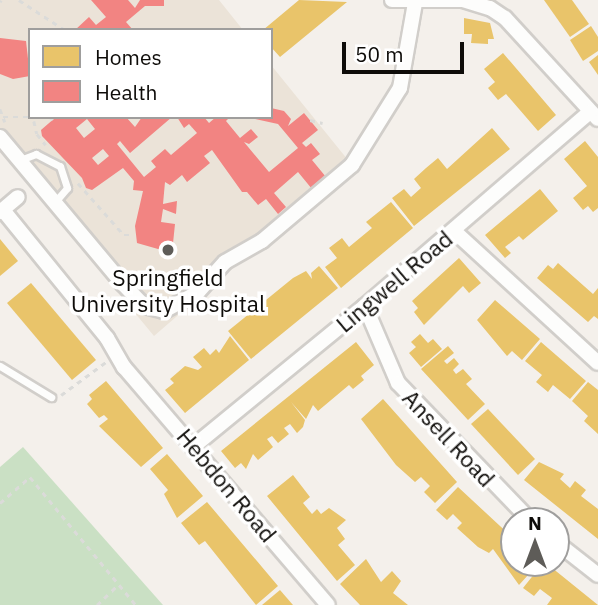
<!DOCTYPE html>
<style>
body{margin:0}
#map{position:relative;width:598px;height:605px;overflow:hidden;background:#f4f0eb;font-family:"IBM Plex Sans",sans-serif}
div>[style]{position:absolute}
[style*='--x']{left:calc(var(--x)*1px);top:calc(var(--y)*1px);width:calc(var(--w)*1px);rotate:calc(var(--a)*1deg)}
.built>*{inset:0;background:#ebe3d8}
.green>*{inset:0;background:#cae0c4}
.homes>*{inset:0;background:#e9c46a}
.health>*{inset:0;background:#f28482}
.path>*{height:2.5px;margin-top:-1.25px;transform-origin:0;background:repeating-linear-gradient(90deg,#dbdbd9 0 5px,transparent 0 10px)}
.roads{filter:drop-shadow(2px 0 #d1ceca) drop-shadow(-2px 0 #d1ceca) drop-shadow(0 2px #d1ceca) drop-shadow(0 -2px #d1ceca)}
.lane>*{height:7px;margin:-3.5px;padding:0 3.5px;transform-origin:3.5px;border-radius:3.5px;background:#fdfdfc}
.street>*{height:14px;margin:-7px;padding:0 7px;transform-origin:7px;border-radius:7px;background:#fdfdfc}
.dots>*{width:19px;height:19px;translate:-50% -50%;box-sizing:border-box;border:4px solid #fff;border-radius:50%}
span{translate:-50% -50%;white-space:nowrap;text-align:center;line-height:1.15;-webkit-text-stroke:7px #fff;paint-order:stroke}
.poi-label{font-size:23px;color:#0e0c09}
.street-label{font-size:23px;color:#0e0c09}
.legend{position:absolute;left:28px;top:28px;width:245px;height:91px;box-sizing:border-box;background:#fff;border:2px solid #9f9e9d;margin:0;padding:9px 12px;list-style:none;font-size:21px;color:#0e0c09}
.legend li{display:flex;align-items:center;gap:14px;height:35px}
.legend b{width:35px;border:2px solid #9f9e9d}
.north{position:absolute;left:500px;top:507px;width:70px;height:70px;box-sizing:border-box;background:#fff;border:2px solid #9f9e9d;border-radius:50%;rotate:0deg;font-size:19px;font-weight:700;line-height:28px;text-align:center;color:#0e0c09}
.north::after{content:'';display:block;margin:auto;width:24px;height:32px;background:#5e5c58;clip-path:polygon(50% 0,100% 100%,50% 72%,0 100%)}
.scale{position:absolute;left:342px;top:42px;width:122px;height:32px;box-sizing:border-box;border:4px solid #0e0c09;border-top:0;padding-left:9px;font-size:21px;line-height:24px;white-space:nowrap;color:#0e0c09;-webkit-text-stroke:5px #fff;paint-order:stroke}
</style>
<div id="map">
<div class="built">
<i style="clip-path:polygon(0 0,219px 0,243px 30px,30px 30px,30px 117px,271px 117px,271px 65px,352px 165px,154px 336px,0 150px)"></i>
</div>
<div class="green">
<i style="clip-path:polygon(23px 447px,163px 605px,0 605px,0 467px)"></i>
</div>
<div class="homes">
<i style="clip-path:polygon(299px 0,347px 2px,280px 57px,271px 47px,271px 30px,263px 30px)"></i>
<i style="clip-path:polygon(544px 0,572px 0,589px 24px,570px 37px)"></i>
<i style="clip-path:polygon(464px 18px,490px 23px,494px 39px,488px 39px,488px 44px,471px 43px,472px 34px,464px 34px)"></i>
<i style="clip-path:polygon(591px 26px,598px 37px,598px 51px,583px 61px,570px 40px)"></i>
<i style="clip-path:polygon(503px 53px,556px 115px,538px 131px,506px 94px,498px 100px,488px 88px,495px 82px,484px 69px)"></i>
<i style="clip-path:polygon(598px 55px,598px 75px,589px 62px)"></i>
<i style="clip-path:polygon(492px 128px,510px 149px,414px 226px,392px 198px,404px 189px,411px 197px,421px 188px,414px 179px,426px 168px,438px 158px,447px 169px)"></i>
<i style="clip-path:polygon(585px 141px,598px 157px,598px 208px,593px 212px,588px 206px,583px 210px,573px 198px,587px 186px,564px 159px)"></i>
<i style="clip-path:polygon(540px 189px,558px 211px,523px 240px,519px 236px,505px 247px,511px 253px,505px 258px,485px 235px)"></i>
<i style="clip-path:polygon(391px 202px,413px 228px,341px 288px,325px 267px,337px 258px,329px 248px,342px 238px,349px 247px,372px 228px,366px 222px)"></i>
<i style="clip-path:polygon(0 239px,18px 261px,0 276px)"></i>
<i style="clip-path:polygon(459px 258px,481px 283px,469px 293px,463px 286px,424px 325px,414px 312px,418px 308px,412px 301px)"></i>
<i style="clip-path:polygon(558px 263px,593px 294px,598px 288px,598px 319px,594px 316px,588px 322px,537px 278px,548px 265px,553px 269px)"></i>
<i style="clip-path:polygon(319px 266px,338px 288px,251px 359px,228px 331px,293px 278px,306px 271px,312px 279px,311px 273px)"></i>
<i style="clip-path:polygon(31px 283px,96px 360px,72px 380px,7px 303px)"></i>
<i style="clip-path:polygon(495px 300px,540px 339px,522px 360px,512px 351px,507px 356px,477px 320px)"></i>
<i style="clip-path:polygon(420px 334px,428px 343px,433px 339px,442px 349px,421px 367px,409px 353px,416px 347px,411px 342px)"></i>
<i style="clip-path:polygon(230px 336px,249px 360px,185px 413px,165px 390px,174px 383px,170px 379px,185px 366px,198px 370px,202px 367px,193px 357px,204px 348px,210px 355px,216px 349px,219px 353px)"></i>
<i style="clip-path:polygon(356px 342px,374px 365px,361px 376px,364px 380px,353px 389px,349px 385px,318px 411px,313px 405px,306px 419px,291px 402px,305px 420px,303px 427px,297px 433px,290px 424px,284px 428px,289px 434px,278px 443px,272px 436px,267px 439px,273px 447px,258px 460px,253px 454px,246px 469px,241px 463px,235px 468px,221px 451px)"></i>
<i style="clip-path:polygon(541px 342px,586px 381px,570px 399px,553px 385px,548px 392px,536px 382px,542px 375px,525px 361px)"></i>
<i style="clip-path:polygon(448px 346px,454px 353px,444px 361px,447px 364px,454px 358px,459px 364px,453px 370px,456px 374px,463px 369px,472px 379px,466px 384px,485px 404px,468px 420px,421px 369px)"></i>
<i style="clip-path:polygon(106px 381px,163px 448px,141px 467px,99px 426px,108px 419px,104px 415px,99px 418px,87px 404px,92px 399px,89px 395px)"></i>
<i style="clip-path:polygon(588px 382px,598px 390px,598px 434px,584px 421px,588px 416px,572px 401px)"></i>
<i style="clip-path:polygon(383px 399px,457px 482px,435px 503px,424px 492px,430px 486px,421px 477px,415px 482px,396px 465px,361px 419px)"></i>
<i style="clip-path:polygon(488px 409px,535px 459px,518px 475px,471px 424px)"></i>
<i style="clip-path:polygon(167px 454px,203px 496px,177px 518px,164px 494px,168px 490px,150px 469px)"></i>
<i style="clip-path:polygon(539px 462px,564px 474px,560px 479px,570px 488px,575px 481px,586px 490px,581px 496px,598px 509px,598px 539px,524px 480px)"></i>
<i style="clip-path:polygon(293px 475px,310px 497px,303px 503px,312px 514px,317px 509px,321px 514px,329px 508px,346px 520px,337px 528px,345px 539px,338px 545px,355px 565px,337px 581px,267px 496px)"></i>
<i style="clip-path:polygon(458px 487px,514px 539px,514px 563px,539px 563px,519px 585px,493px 549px,489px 553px,478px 547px,457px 528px,462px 523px,453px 514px,447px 520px,436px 510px)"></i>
<i style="clip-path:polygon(207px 502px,278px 586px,256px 605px,205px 541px,199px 545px,181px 523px)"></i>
<i style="clip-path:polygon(366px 559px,381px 582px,392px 571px,401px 581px,393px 593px,408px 605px,360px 605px,340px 584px)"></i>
<i style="clip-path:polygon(543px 563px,546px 563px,598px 605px,547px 605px,552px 598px,540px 589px,534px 596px,523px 588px)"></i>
<i style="clip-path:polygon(280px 590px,293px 605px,262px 605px)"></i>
</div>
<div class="health">
<i style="clip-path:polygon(91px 0,128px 0,135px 8px,140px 0,164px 0,164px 6px,145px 6px,126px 22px,133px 30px,75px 30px,89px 17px,96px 25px,106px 17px)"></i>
<i style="clip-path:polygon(0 38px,26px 41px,30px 76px,13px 79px,0 74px)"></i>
<i style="clip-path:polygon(evenodd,271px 108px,284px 111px,291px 119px,288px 126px,304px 113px,318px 130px,302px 143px,306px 147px,311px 143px,320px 154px,312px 160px,326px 177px,312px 189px,298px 172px,274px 193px,286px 207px,278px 214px,266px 199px,258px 205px,247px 192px,242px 192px,212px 150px,204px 156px,210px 163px,187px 182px,182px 175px,170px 185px,165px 182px,163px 204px,177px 201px,176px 214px,163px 209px,161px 222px,175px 224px,172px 253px,137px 243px,135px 226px,143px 191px,133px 190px,134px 181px,123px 168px,92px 190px,86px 188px,82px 178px,42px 136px,41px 130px,56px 117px,126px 117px,135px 127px,142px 117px,172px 117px,130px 153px,120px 141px,117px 144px,144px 177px,156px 167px,151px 161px,165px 149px,171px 155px,197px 133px,189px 124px,184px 128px,177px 117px,204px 117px,209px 123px,216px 117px,230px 117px,226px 121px,240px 138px,251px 129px,258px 137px,249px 144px,244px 142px,269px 172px,298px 148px,278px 124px,251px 118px,271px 117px,271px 108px,87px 119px,95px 129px,84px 138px,76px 128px,87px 119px,271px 108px,103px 149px,109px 156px,98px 165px,92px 158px,103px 149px)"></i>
</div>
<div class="path">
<i style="--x:19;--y:0;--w:55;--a:33.1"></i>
<i style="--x:0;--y:2;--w:2;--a:-63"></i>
<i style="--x:0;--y:109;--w:14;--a:69"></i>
<i style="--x:3;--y:117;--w:35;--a:0"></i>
<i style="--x:50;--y:117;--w:4;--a:45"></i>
<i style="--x:310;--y:120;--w:13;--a:13"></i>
<i style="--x:34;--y:121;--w:13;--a:77"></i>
<i style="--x:37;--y:134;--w:14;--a:51"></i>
<i style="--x:78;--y:183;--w:69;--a:48.5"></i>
<i style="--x:124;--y:235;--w:10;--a:0"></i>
<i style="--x:61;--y:395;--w:56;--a:-36.3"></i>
<i style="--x:0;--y:503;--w:40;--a:-41"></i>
<i style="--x:30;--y:477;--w:166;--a:50.4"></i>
<i style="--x:97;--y:605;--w:30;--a:-44"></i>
</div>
<div class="roads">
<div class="lane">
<i style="--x:20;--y:160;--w:17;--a:-21"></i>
<i style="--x:36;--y:154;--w:27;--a:27"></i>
<i style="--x:60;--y:166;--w:23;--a:72"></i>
<i style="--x:67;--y:188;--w:18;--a:131"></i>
<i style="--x:0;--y:366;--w:60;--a:31.3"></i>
</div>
<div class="street">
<i style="--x:392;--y:0;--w:71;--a:0"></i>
<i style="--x:463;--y:0;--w:28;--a:17"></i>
<i style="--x:490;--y:8;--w:18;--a:34"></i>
<i style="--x:505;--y:18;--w:137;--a:47.4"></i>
<i style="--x:0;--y:137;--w:192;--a:50.1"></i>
<i style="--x:123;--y:284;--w:30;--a:46"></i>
<i style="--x:144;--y:306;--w:21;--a:14"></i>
<i style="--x:164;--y:311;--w:39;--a:-29"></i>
<i style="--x:198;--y:292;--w:40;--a:-48"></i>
<i style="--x:225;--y:262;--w:43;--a:-29.6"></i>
<i style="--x:262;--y:241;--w:118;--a:-40.2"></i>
<i style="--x:352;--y:165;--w:91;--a:-58.1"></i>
<i style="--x:400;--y:88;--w:86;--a:-80"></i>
<i style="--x:3;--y:210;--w:165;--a:50.9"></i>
<i style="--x:107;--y:338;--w:34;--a:60"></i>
<i style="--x:124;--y:367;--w:313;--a:49.4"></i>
<i style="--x:0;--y:212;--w:23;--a:-40"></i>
<i style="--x:454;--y:231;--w:195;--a:42.5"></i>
<i style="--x:365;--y:306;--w:84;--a:66.8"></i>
<i style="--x:398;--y:383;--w:192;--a:46.1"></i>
<i style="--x:194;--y:446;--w:221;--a:-39.3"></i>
<i style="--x:365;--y:306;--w:297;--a:-40.8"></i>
<i style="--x:556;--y:542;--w:53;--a:38.2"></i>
</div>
</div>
<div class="dots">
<i style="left:168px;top:250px;background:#5e5c58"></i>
</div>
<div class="poi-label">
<span style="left:168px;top:290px">Springfield<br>University Hospital</span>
</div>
<div class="street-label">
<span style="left:394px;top:281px;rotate:-40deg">Lingwell Road</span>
<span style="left:449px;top:438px;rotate:47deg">Ansell Road</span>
<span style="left:227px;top:485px;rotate:50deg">Hebdon Road</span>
</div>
<ul class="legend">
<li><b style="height:19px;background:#e9c46a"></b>Homes</li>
<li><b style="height:19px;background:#f28482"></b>Health</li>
</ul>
<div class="north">N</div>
<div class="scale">50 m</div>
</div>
